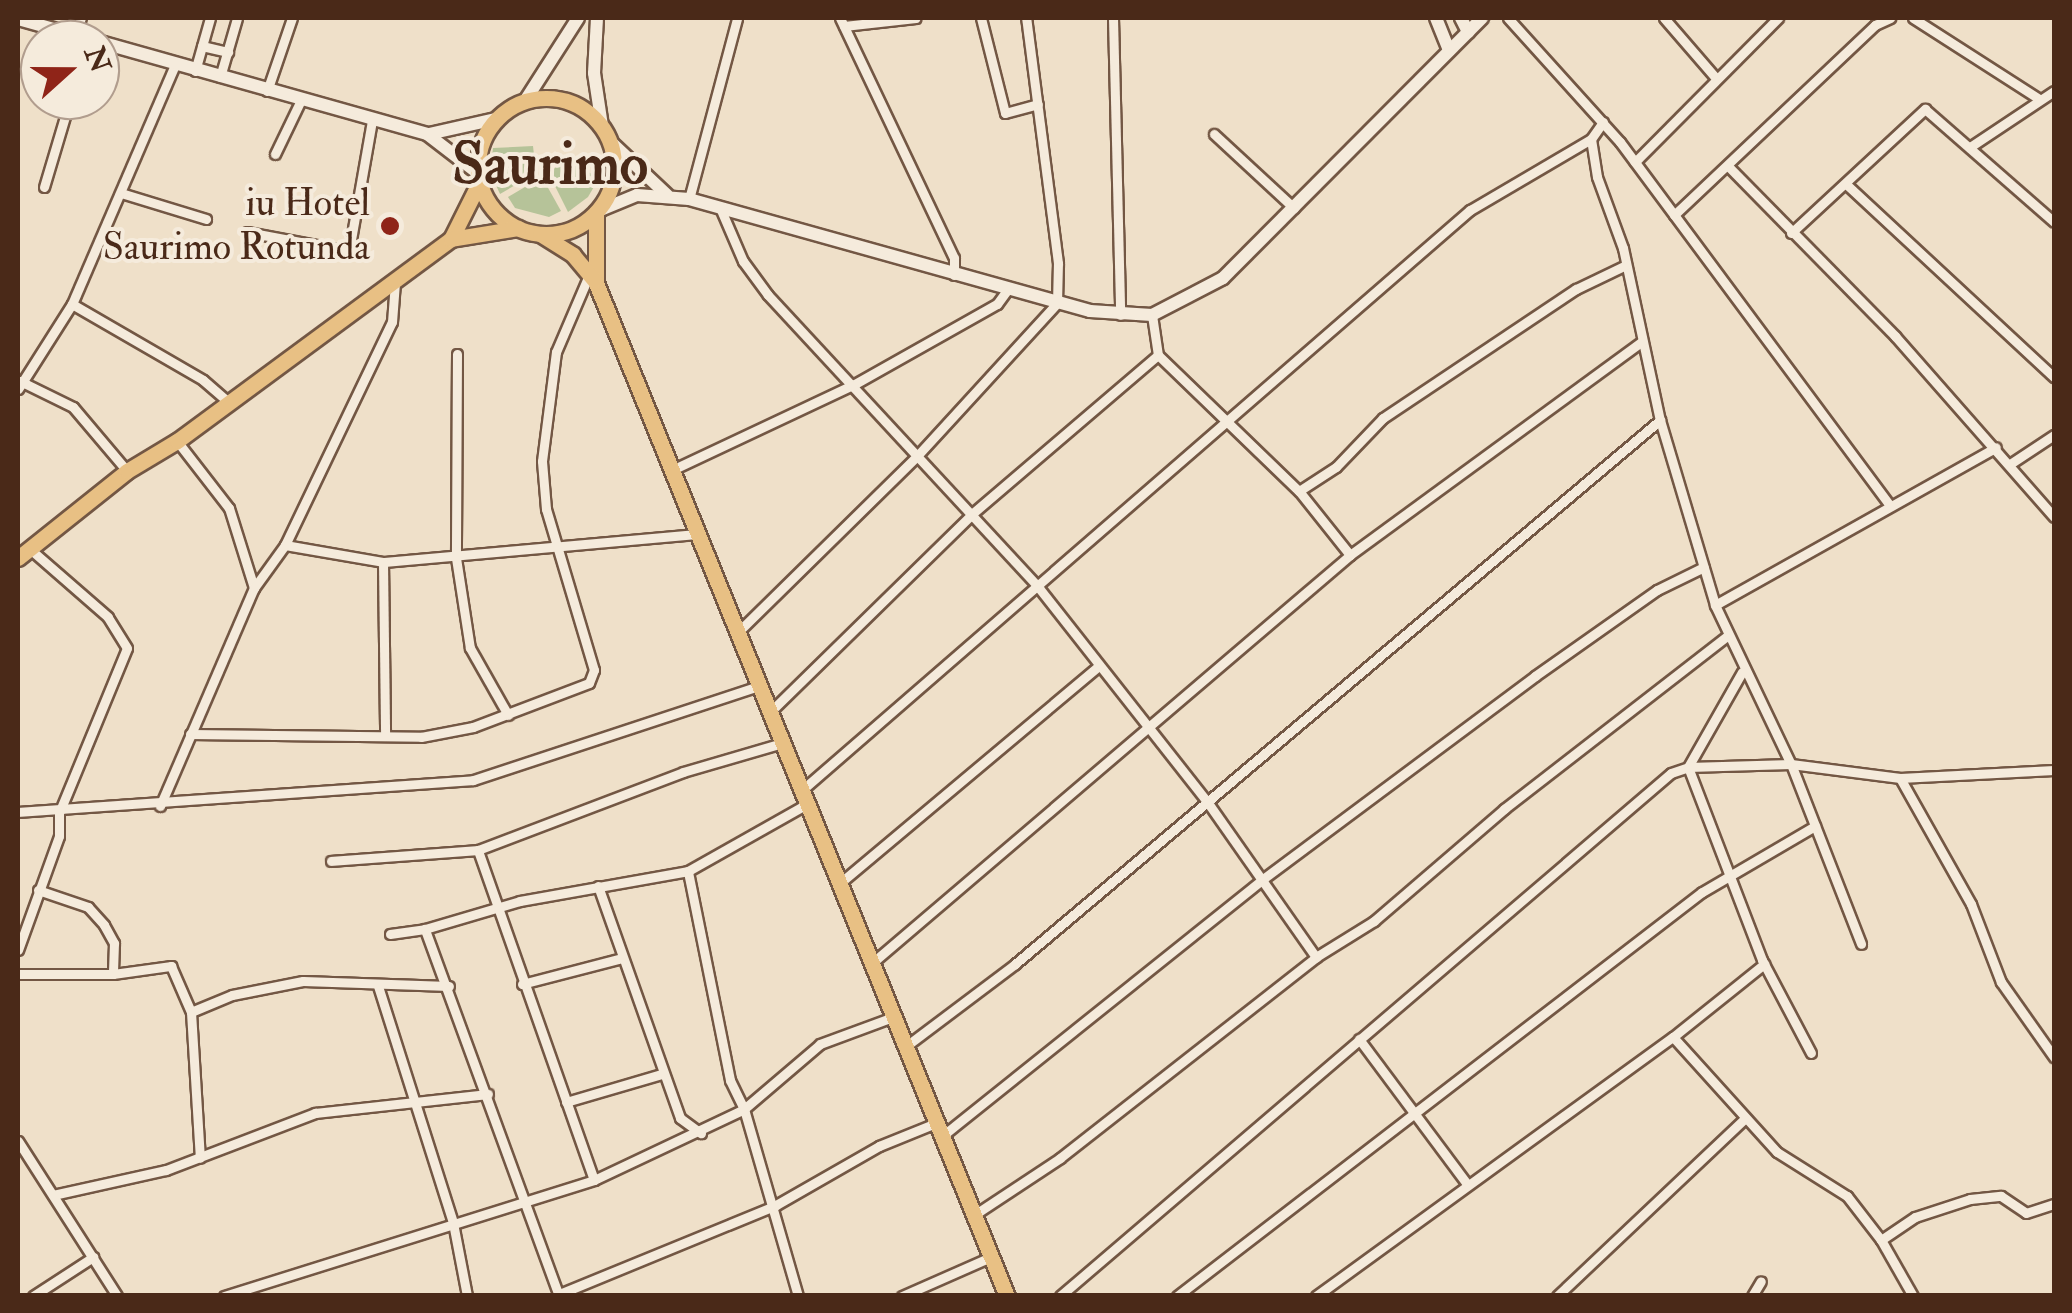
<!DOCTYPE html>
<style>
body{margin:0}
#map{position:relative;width:2072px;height:1313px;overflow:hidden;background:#efe0c9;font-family:"IM FELL Double Pica",serif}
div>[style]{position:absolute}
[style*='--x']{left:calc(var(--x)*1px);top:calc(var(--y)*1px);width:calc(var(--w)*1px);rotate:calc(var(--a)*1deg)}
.green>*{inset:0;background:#b6c399}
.roads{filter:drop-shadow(2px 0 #735744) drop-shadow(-2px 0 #735744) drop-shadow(0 2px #735744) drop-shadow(0 -2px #735744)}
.street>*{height:9px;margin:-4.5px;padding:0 4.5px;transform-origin:4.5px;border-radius:4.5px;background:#f5ebdc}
.secondary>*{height:12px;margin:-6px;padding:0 6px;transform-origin:6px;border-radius:6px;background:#f5ebdc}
.primary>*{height:15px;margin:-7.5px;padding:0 7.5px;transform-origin:7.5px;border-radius:7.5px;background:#e8c084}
.primary>.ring{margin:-7.5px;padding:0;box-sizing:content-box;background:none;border:15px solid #e8c084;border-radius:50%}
.dots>*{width:28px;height:28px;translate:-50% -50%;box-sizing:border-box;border:5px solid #f5ebdc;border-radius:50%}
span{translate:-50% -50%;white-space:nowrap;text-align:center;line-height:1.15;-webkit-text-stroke:8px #f5ebdc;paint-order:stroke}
.poi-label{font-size:38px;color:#4a2918}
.right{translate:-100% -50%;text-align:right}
.town-label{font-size:58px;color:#4a2918;font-weight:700}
.frame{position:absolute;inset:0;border:20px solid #4a2918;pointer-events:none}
.north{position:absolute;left:20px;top:20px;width:100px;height:100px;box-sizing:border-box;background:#f5ebdc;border:2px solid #b19d8e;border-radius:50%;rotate:69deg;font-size:28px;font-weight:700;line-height:40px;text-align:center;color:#4a2918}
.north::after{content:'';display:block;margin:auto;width:35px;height:45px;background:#8f2418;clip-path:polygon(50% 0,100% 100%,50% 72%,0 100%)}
</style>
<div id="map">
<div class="green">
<i style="clip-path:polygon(533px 146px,536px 173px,500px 194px,490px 172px,493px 148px)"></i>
<i style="clip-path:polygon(561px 157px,599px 178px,588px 197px,568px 212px,550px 176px)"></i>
<i style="clip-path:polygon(542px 177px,561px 211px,549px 217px,515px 208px,508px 197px)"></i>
</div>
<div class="roads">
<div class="street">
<i style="--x:840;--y:18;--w:266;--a:64.6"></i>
<i style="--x:954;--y:258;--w:17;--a:90"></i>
<i style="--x:981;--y:18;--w:98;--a:75.8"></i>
<i style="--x:1005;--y:113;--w:34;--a:-15"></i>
<i style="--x:1113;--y:18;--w:297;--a:88.6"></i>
<i style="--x:1508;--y:18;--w:167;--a:47.9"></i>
<i style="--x:1620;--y:142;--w:452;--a:53.4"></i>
<i style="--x:1664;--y:18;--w:78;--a:49.2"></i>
<i style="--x:1913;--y:18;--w:150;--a:32.7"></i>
<i style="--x:844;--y:26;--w:72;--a:-6.3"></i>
<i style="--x:75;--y:35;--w:18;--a:-71"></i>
<i style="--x:202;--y:46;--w:27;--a:13"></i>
<i style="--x:195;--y:71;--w:55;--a:-74.2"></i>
<i style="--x:220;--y:77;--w:61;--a:-73.9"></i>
<i style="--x:267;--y:91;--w:77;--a:-71.1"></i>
<i style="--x:1603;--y:122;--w:21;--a:125"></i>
<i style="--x:1591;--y:139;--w:38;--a:81"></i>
<i style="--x:1597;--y:177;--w:76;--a:69.9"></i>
<i style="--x:1623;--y:248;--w:176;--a:77.9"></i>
<i style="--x:1660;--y:420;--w:193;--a:73.4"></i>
<i style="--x:1715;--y:605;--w:176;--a:64.5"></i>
<i style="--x:1791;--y:764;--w:193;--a:68.7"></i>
<i style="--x:1214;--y:134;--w:109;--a:42.8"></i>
<i style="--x:1970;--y:147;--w:101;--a:-33.7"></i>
<i style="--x:275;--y:154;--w:60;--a:-64.3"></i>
<i style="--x:1635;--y:162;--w:203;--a:-45.2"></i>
<i style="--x:1729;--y:167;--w:237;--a:45.5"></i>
<i style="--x:1895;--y:336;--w:241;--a:48.7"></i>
<i style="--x:1846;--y:184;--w:284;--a:42.9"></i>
<i style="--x:44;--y:187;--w:91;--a:-73.4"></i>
<i style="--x:121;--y:193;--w:89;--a:17"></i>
<i style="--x:689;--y:199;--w:187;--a:-75.1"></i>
<i style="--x:721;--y:210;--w:56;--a:66.7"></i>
<i style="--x:743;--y:261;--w:42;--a:53.7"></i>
<i style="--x:768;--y:295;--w:399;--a:47.2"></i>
<i style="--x:1039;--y:588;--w:270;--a:51.8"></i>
<i style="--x:1206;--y:800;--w:192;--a:55"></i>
<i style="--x:1674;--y:215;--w:277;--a:-43.4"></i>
<i style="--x:1875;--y:25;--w:17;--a:-25"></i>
<i style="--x:247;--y:232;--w:104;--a:10.6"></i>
<i style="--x:349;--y:251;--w:132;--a:-80"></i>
<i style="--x:1791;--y:233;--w:183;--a:-42.8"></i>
<i style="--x:1925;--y:109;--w:171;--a:41.2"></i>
<i style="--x:72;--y:304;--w:151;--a:30.1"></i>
<i style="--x:203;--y:380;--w:35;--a:41"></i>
<i style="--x:1152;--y:315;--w:40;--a:81.5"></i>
<i style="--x:1158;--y:355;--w:196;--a:44"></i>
<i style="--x:1299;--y:491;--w:82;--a:51.4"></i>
<i style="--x:457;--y:354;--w:204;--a:90.3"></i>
<i style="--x:456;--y:558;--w:91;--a:81.2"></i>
<i style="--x:470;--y:648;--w:77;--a:60.4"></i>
<i style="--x:20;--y:381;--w:59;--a:26.1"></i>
<i style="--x:73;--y:407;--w:84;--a:49.8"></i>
<i style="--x:18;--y:389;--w:101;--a:-57.6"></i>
<i style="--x:72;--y:304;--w:260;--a:-66.7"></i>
<i style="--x:177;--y:441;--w:85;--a:52.2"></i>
<i style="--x:229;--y:508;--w:84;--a:72.6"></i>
<i style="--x:2010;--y:464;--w:53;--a:-33.4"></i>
<i style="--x:672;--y:470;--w:200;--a:-25.2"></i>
<i style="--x:853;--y:385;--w:165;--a:-29.4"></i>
<i style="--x:997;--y:304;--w:17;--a:-54"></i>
<i style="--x:1299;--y:491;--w:44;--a:-33"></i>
<i style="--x:1336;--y:467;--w:68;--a:-46.2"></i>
<i style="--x:1383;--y:418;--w:232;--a:-33.8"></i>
<i style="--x:1576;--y:289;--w:55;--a:-25.6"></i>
<i style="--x:285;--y:545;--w:99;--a:9.8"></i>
<i style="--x:383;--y:562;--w:316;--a:-5.1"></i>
<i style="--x:383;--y:562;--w:171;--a:89.3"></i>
<i style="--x:1715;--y:605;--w:322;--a:-29.3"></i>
<i style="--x:738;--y:632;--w:251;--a:-44.5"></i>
<i style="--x:917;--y:456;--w:207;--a:-47.5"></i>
<i style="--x:1057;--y:303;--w:40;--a:-88.6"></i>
<i style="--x:1058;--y:263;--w:247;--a:-97.4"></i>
<i style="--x:1742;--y:672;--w:109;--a:119.6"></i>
<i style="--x:1688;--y:767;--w:207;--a:69"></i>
<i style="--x:1762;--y:960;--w:105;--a:62.2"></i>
<i style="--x:770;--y:712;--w:284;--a:-44.4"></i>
<i style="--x:973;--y:513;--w:243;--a:-40.5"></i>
<i style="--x:190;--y:734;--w:231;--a:0.7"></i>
<i style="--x:421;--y:737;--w:53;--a:-10.9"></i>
<i style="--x:473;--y:727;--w:124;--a:-20.8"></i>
<i style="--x:589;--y:683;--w:14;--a:-69"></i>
<i style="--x:594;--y:670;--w:168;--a:-106.6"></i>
<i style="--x:546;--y:509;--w:48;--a:-94.8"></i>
<i style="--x:542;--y:461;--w:110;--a:-82.7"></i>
<i style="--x:556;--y:352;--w:84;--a:-66.8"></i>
<i style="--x:1900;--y:778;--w:145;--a:60.6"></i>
<i style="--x:1971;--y:904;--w:84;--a:69"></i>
<i style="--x:2001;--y:982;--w:92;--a:54.8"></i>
<i style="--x:802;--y:790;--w:885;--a:-40.97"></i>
<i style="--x:1470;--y:210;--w:140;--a:-30.4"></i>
<i style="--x:160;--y:806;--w:237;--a:-66.7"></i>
<i style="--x:254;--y:588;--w:53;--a:-54.2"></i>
<i style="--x:285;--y:545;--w:247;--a:-64.4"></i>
<i style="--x:392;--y:322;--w:40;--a:-85.7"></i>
<i style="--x:18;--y:812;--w:456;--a:-4"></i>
<i style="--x:473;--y:780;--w:301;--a:-18.2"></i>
<i style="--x:331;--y:861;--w:147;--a:-4.3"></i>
<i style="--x:840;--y:883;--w:338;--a:-40"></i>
<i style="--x:598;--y:886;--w:246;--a:70.5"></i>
<i style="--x:680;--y:1118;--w:26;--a:36"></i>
<i style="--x:38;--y:890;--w:53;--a:18.8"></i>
<i style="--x:88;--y:907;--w:24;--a:48"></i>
<i style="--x:104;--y:925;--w:21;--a:61"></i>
<i style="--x:114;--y:943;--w:31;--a:92"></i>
<i style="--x:390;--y:934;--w:35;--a:-8"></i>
<i style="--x:18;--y:950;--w:121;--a:-70.2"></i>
<i style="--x:59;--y:836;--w:23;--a:-90"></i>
<i style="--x:59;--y:813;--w:178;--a:-67.6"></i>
<i style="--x:127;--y:648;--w:36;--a:-122"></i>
<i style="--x:108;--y:617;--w:103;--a:-138.9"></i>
<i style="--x:872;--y:963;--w:628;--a:-40.48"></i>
<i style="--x:1350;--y:555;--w:362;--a:-36.2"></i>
<i style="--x:18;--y:974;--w:95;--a:0"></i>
<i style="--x:113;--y:974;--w:59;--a:-7.9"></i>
<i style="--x:171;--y:966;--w:50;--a:66.5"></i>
<i style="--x:191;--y:1012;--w:146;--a:86.5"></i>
<i style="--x:522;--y:984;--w:100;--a:-14.5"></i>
<i style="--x:378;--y:986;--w:249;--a:72.4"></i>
<i style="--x:453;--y:1223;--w:74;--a:79.1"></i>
<i style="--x:191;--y:1012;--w:44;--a:-22.5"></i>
<i style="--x:232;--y:995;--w:72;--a:-11.2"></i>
<i style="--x:303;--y:981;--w:146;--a:2"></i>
<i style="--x:1673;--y:1037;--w:155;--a:47.9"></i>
<i style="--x:1777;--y:1152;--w:83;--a:32.2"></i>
<i style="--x:1847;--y:1196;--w:56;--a:52.3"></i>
<i style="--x:1881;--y:1240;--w:41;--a:-34.1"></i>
<i style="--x:1915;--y:1217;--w:58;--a:-18.1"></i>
<i style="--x:1970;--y:1199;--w:31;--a:-6"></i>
<i style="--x:2001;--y:1196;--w:30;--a:34"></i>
<i style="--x:2026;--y:1213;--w:29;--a:-18"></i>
<i style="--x:1359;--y:1039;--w:181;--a:53.3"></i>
<i style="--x:905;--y:1047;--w:138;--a:-37"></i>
<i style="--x:1015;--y:964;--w:844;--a:-40.14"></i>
<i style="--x:566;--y:1102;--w:100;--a:-16.3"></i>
<i style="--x:941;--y:1137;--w:413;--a:-38.7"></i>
<i style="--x:1263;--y:879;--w:339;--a:-36.7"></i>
<i style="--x:1535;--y:676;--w:149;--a:-35.2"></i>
<i style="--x:1657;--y:590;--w:52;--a:-26.1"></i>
<i style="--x:18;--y:1141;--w:184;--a:57.4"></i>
<i style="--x:594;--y:1180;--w:350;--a:-109.4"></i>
<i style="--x:478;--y:850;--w:219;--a:-20.8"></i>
<i style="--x:683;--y:772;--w:103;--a:-16.3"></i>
<i style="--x:53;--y:1195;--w:116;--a:-12.5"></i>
<i style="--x:166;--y:1170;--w:160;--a:-20.9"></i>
<i style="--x:315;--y:1113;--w:174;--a:-6.3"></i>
<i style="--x:974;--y:1215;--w:103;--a:-33.5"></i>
<i style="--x:1060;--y:1158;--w:325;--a:-38.1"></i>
<i style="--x:1316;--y:957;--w:68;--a:-31.8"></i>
<i style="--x:1374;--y:921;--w:172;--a:-40.7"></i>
<i style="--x:1504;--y:809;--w:281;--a:-37.8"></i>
<i style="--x:1881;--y:1240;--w:64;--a:60.3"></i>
<i style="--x:557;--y:1295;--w:237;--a:-22.3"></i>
<i style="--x:776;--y:1205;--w:119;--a:-29.8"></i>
<i style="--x:879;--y:1146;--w:61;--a:-22"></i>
<i style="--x:33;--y:1296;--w:72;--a:-33"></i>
<i style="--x:224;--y:1296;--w:388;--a:-17.4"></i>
<i style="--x:594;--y:1180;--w:166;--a:-25.3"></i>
<i style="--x:744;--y:1109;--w:32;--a:-116"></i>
<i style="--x:730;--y:1080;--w:213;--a:-101.4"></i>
<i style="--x:559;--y:1296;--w:391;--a:-110.1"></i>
<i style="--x:425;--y:929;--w:99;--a:-16.4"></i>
<i style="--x:520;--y:901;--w:171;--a:-10.1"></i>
<i style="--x:688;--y:871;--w:137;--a:-29.4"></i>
<i style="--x:798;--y:1296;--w:195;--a:-106.1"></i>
<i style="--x:744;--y:1109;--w:100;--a:-40.5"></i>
<i style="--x:820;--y:1044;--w:78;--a:-20.3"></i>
<i style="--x:902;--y:1296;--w:97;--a:-23.7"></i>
<i style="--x:1060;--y:1296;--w:804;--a:-40.56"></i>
<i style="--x:1671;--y:773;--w:18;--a:-19"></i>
<i style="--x:1688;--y:767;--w:103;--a:-1.7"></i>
<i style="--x:1791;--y:764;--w:110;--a:7.3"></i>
<i style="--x:1900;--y:778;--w:154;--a:-3"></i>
<i style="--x:1177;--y:1296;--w:662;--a:-37.58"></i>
<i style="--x:1702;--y:892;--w:131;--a:-30.3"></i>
<i style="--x:1316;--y:1296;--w:441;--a:-36"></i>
<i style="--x:1673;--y:1037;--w:117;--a:-38.7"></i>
<i style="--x:1557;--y:1296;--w:257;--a:-43.4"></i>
<i style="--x:1752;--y:1296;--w:17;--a:-59"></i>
</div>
<div class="secondary">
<i style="--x:597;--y:18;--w:55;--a:93.1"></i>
<i style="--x:594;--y:73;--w:54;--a:81.4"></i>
<i style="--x:1436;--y:18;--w:35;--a:68"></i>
<i style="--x:1461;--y:18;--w:16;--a:63"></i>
<i style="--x:18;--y:19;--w:78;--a:15.6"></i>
<i style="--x:100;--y:42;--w:340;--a:15.7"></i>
<i style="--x:427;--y:134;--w:66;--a:37.6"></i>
<i style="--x:525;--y:101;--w:98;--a:-57.4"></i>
<i style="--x:429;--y:134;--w:69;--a:-12.6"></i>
<i style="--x:612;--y:143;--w:76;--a:43.4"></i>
<i style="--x:598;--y:211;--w:42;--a:-22.3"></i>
<i style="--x:637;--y:195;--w:52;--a:4.4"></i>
<i style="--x:689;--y:199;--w:416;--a:15.6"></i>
<i style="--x:1090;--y:311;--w:62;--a:3.7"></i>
<i style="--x:1152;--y:315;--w:80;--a:-27.5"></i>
<i style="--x:1223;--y:278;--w:367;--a:-45.1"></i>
</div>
<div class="primary">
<i class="ring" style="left:478px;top:98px;width:121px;height:121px"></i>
<i style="--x:596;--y:213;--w:70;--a:90"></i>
<i style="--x:596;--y:283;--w:1093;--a:67.92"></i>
<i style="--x:540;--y:234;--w:39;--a:32"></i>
<i style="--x:573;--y:255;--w:33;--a:50"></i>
<i style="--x:451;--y:239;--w:65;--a:-63.4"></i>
<i style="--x:18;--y:558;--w:139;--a:-38.6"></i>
<i style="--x:127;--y:471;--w:58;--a:-31"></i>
<i style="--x:177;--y:441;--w:340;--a:-36.4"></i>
<i style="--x:451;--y:239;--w:68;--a:-9.3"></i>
</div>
</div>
<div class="dots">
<i style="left:390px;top:226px;background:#8f2418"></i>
</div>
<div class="poi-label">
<span class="right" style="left:370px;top:226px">iu Hotel<br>Saurimo Rotunda</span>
</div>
<div class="town-label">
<span style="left:550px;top:165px">Saurimo</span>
</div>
<div class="frame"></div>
<div class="north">N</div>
</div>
